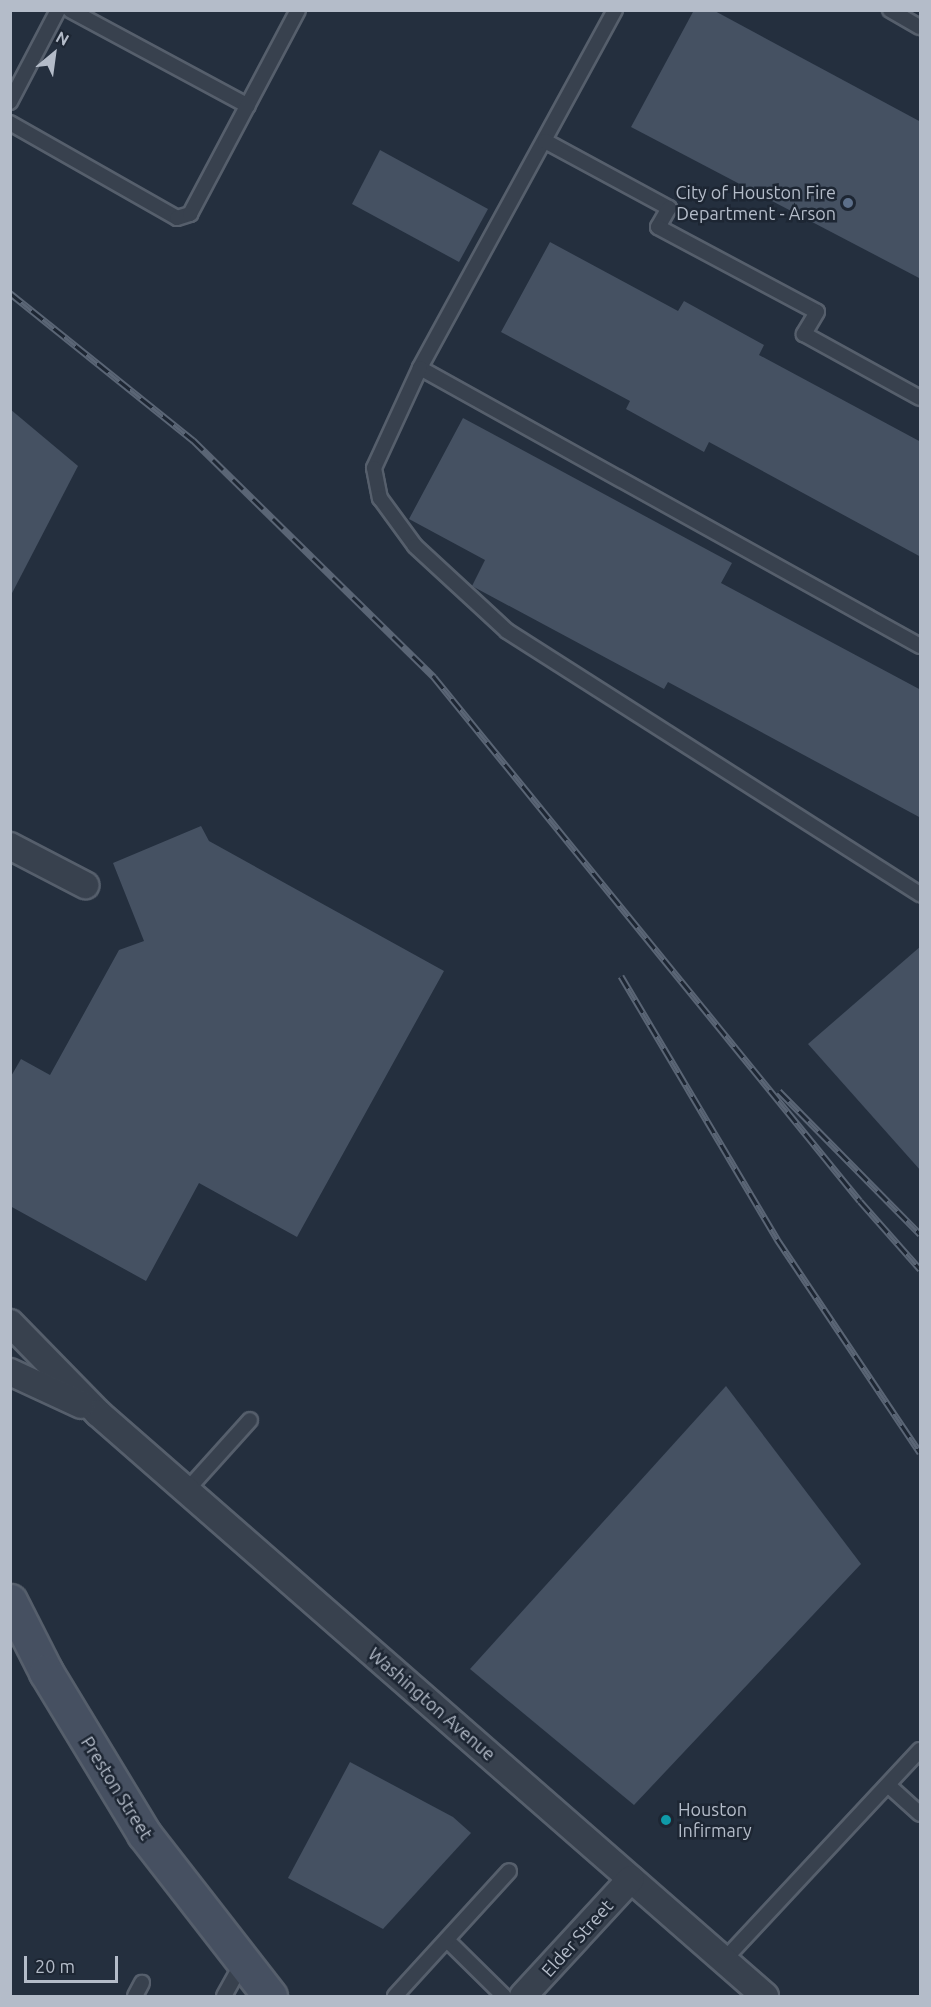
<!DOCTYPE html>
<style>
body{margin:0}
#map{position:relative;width:931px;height:2007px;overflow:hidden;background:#242f3e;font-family:Ubuntu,sans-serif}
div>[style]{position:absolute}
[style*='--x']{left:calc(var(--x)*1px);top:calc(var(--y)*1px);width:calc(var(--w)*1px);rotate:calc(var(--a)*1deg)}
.building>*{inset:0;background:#455162}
.roads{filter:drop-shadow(2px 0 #565f6c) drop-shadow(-2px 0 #565f6c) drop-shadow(0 2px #565f6c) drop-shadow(0 -2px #565f6c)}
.service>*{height:14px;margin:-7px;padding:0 7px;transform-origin:7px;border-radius:7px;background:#38414e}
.minor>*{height:26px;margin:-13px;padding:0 13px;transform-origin:13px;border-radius:13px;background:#38414e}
.secondary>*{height:33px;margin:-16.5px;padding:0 16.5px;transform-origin:16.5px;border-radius:16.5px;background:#465061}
.rail>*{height:7px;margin-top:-3.5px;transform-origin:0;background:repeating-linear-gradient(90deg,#1d2633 0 14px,#5a6575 0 28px);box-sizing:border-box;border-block:2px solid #5a6575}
.dots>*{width:16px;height:16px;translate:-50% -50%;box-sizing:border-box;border:3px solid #1d2633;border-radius:50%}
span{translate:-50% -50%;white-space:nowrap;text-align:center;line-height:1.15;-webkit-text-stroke:5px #1d2633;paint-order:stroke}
.poi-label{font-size:18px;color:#b4bcc9}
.right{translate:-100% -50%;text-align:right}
.left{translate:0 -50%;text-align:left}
.street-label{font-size:18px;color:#b4bcc9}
.frame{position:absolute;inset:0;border:12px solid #b4bcc9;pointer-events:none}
.north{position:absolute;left:24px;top:24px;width:60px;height:60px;-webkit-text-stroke:4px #1d2633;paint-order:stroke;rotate:29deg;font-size:16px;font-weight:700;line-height:24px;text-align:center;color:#b4bcc9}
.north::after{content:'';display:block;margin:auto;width:21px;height:27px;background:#b4bcc9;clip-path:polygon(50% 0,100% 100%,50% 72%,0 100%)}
.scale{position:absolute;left:24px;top:1956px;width:94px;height:27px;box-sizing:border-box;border:3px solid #b4bcc9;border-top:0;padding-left:8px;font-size:18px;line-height:21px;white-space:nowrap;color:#b4bcc9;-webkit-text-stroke:4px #1d2633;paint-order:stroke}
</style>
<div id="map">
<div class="building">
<i style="clip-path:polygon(694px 10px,713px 10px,921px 122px,921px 279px,631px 127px)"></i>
<i style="clip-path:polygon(380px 150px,488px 209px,459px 262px,352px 204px)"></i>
<i style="clip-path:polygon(550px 242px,678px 311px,684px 301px,764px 345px,759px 355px,921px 442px,921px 557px,709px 442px,704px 452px,626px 409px,630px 401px,501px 332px)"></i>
<i style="clip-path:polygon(10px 409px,78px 466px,10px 597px)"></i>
<i style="clip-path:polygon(463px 418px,732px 563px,721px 583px,921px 690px,921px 818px,668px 682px,664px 689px,472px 586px,485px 560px,409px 519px)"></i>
<i style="clip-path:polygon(201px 826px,209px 841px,444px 971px,297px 1237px,199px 1183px,146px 1281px,10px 1206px,10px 1078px,21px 1059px,50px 1075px,119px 950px,144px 941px,113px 863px)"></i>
<i style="clip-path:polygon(921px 946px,921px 1171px,808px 1044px)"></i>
<i style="clip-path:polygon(726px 1386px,861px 1564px,634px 1805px,470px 1669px)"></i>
<i style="clip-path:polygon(350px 1762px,453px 1817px,471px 1833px,383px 1929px,288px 1878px)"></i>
</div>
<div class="roads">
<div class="service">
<i style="--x:70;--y:10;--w:202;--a:28.3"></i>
<i style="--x:615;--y:10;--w:408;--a:118.6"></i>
<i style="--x:420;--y:368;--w:572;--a:29.07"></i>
<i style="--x:890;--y:10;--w:34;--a:30"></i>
<i style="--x:10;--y:102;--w:104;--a:-62.4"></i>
<i style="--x:10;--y:123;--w:192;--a:29.6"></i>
<i style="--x:177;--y:218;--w:14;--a:-17"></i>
<i style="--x:190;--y:214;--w:231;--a:-62.1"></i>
<i style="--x:545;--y:141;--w:141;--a:28.4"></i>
<i style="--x:669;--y:208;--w:22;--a:120"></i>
<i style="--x:658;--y:227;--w:180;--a:28.1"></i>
<i style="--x:817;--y:312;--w:26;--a:121"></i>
<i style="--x:804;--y:334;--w:132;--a:28.9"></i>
<i style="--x:420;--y:368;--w:110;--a:114.7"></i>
<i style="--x:374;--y:468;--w:31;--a:79"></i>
<i style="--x:380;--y:498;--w:59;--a:53.9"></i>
<i style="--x:415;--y:546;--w:125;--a:42.7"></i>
<i style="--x:507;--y:631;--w:490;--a:32.5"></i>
<i style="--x:187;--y:1490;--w:94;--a:-48"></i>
<i style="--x:888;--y:1785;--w:43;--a:42.2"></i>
<i style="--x:448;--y:1941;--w:78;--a:44.5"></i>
<i style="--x:724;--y:1960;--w:287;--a:-47"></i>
<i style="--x:135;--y:1996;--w:15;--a:-62"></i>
<i style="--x:224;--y:1996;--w:39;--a:-61"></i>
<i style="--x:395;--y:1996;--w:169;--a:-47.6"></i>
</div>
<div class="minor">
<i style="--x:10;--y:846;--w:85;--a:27.5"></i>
<i style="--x:10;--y:1323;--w:126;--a:45.6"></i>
<i style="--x:98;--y:1413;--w:886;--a:41.16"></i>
<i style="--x:10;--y:1372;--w:78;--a:24.9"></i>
<i style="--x:523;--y:1996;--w:159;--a:-47.3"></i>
</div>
<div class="secondary">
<i style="--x:10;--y:1601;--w:80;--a:63.1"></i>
<i style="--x:46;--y:1672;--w:189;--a:58.8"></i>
<i style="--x:144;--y:1834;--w:205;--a:52.1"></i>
</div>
</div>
<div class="rail">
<i style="--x:10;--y:293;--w:235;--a:38.8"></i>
<i style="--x:193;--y:440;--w:338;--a:44.5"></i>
<i style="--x:434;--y:677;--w:675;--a:50.89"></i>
<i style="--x:860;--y:1201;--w:91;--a:48.6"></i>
<i style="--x:621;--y:976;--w:306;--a:59.3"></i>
<i style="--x:777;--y:1239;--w:257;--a:56.2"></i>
<i style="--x:779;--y:1091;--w:201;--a:45.4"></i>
</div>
<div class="dots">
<i style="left:848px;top:203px;background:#5c6f8a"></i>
<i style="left:666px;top:1820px;background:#0f9aa8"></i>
</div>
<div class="poi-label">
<span class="right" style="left:836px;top:203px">City of Houston Fire<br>Department - Arson</span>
<span class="left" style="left:678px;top:1820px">Houston<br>Infirmary</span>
</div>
<div class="street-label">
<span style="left:432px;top:1704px;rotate:41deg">Washington Avenue</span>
<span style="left:117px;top:1788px;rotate:58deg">Preston Street</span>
<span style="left:577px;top:1938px;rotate:-48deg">Elder Street</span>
</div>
<div class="frame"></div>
<div class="north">N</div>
<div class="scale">20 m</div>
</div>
